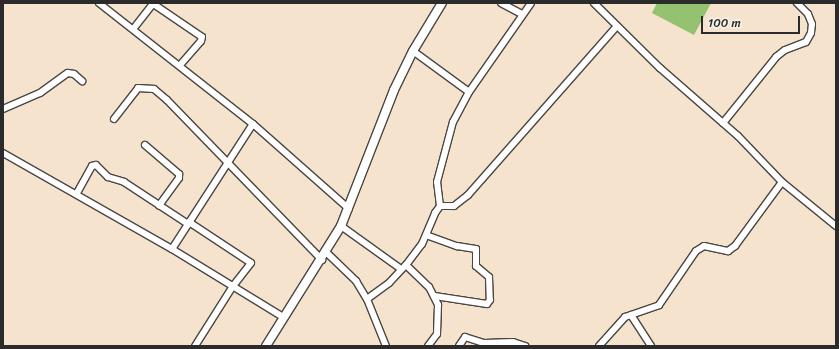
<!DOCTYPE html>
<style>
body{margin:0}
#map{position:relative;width:839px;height:349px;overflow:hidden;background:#f5e3cd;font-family:Sriracha,sans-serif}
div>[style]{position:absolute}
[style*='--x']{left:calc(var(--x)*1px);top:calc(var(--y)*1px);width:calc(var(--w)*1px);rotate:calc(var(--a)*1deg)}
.green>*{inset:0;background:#95c270}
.roads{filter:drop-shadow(1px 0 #494743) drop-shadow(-1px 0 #494743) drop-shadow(0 1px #494743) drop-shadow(0 -1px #494743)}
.minor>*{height:6px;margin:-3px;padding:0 3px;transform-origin:3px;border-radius:3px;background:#fff}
.tertiary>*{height:8px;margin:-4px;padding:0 4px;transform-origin:4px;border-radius:4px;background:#fff}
span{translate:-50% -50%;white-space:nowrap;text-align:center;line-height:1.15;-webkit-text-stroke:3px #f7f3e8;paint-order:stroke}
.frame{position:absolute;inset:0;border:4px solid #2b2b2b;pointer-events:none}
.scale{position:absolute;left:701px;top:16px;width:99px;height:18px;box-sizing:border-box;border:2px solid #2b2b2b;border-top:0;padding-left:5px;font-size:12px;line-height:14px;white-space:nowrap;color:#2b2b2b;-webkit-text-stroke:3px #f7f3e8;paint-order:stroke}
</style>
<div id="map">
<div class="green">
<i style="clip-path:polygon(657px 3px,711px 3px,694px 35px,652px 13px)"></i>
</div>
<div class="roads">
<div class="minor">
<i style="--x:99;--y:3;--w:196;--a:38.2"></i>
<i style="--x:253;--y:124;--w:128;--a:41.5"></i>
<i style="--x:152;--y:3;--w:60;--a:34.2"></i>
<i style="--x:202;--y:37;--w:4;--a:104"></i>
<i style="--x:201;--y:41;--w:32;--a:131"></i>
<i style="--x:501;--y:3;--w:24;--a:28"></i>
<i style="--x:594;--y:3;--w:93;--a:44.6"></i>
<i style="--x:660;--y:68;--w:103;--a:41.1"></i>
<i style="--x:738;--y:136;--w:64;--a:46.3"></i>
<i style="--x:782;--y:182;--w:70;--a:39.2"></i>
<i style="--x:134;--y:28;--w:31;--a:-52"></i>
<i style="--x:413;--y:51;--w:69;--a:36.2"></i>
<i style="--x:3;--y:109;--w:40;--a:-23.4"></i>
<i style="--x:40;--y:93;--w:34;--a:-36"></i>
<i style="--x:68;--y:73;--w:6;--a:9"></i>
<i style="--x:74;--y:74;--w:11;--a:41"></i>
<i style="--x:114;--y:119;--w:39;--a:-52"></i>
<i style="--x:138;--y:88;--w:16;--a:4"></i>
<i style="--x:154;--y:89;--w:17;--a:40"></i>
<i style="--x:167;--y:100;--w:223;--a:45.9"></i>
<i style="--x:723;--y:123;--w:85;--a:-51.2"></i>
<i style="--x:776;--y:57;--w:11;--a:-38"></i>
<i style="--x:785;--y:50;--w:22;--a:-21"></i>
<i style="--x:806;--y:42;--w:10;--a:-61"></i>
<i style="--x:811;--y:33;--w:9;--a:-84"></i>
<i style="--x:812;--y:24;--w:11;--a:-112"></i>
<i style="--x:808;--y:14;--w:16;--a:-135"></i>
<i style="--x:145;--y:145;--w:45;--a:40.5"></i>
<i style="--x:179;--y:174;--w:4;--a:90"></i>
<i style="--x:179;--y:178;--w:34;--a:126"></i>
<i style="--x:3;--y:153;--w:194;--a:29.6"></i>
<i style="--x:172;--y:249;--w:130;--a:31.5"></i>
<i style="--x:77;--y:193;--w:31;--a:-61"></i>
<i style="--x:92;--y:166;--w:4;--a:-14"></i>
<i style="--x:96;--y:165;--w:17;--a:45"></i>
<i style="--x:108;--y:177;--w:17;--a:17"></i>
<i style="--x:124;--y:182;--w:77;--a:33.3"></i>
<i style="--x:440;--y:206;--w:24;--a:-97"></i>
<i style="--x:437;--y:182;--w:62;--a:-75.1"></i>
<i style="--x:453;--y:122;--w:34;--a:-62"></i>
<i style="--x:469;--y:92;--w:108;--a:-55.1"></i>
<i style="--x:189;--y:222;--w:74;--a:33.5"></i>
<i style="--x:251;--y:263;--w:29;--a:128"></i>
<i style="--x:233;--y:286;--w:71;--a:122.3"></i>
<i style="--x:341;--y:226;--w:74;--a:35.6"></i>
<i style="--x:426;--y:235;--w:33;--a:20"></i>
<i style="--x:457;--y:246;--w:19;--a:9"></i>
<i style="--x:476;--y:249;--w:17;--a:90"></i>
<i style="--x:476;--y:266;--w:17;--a:40"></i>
<i style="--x:489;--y:277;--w:23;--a:88"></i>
<i style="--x:490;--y:300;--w:5;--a:127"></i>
<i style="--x:487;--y:304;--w:53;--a:-171.3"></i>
<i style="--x:172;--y:249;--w:149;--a:-57.1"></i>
<i style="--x:326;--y:252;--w:42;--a:44"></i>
<i style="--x:356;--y:281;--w:21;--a:59"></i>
<i style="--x:367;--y:299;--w:51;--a:68"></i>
<i style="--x:406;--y:265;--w:32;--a:44"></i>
<i style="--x:429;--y:287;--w:20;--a:63"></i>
<i style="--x:438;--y:305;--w:29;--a:92"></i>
<i style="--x:437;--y:334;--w:15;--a:127"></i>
<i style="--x:367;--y:299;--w:27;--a:-36"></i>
<i style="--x:389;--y:283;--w:25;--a:-47"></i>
<i style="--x:406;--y:265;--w:26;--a:-53"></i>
<i style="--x:422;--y:244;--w:34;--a:-67"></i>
<i style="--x:435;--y:213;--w:9;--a:-54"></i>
<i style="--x:440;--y:206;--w:14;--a:0"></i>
<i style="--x:454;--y:206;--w:18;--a:-38"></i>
<i style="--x:468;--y:195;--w:225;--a:-48.6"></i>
<i style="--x:631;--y:315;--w:37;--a:57"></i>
<i style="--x:459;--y:346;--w:11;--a:-56"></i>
<i style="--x:465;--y:337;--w:20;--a:18"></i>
<i style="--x:484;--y:343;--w:29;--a:-2"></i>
<i style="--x:513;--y:342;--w:13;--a:18"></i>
<i style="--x:599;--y:346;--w:39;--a:-48"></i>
<i style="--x:625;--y:317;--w:36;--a:-19"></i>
<i style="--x:659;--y:305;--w:65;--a:-55.6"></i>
<i style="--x:696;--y:251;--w:9;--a:-32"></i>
<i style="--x:704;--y:246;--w:25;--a:12"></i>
<i style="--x:728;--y:251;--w:9;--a:-36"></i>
<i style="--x:735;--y:246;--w:79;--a:-53.7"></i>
</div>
<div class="tertiary">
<i style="--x:266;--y:346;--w:142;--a:-58"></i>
<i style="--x:341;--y:226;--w:146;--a:-68.7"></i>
<i style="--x:394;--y:90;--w:43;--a:-64"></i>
<i style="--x:413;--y:51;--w:56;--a:-58.9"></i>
</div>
</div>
<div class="frame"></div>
<div class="scale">100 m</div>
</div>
